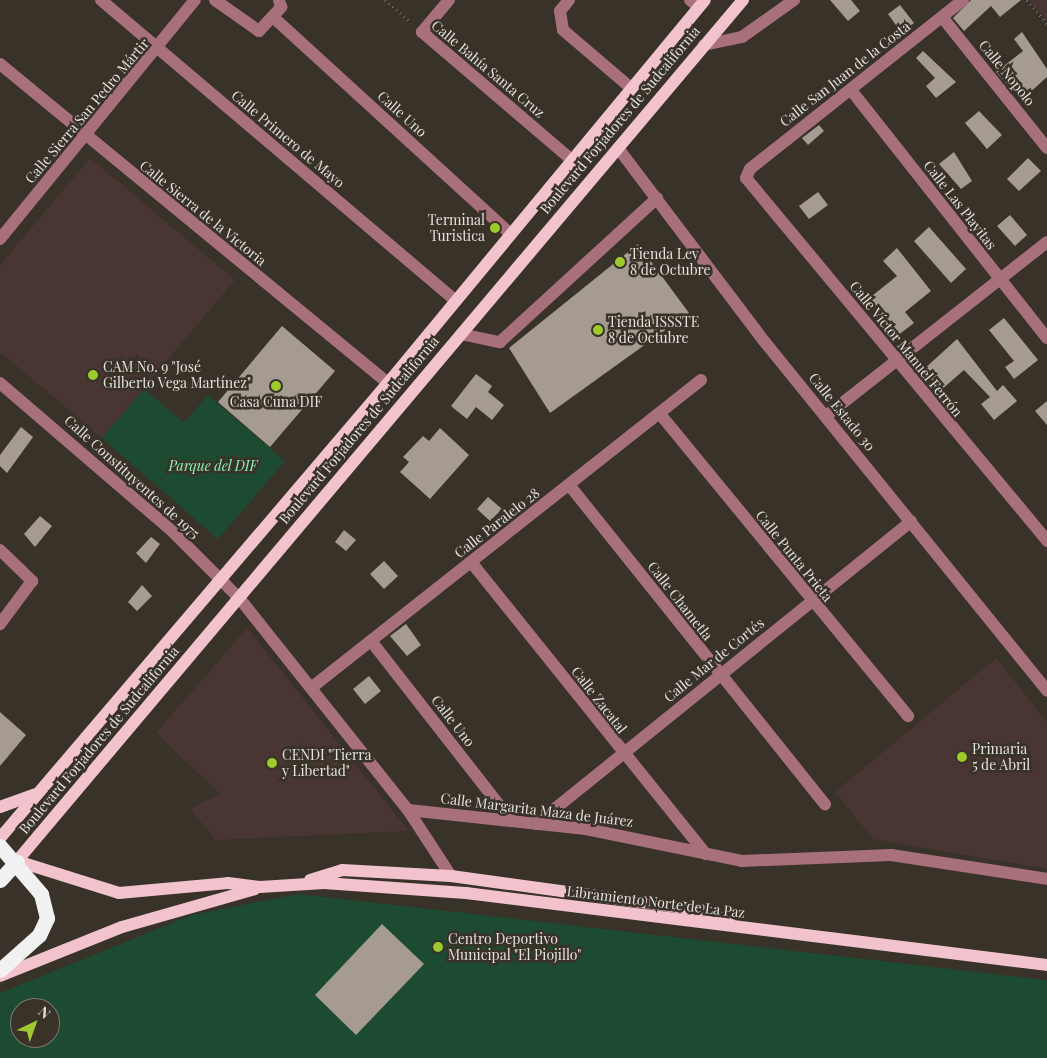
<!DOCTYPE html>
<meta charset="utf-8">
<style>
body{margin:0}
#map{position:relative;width:1047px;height:1058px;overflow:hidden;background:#383228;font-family:"Playfair Display",serif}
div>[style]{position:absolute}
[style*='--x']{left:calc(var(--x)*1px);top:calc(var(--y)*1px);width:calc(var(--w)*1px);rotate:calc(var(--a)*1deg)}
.education>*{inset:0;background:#493531}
.green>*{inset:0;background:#1d4b32}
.building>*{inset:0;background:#a59b90}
.path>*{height:2.5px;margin-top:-1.25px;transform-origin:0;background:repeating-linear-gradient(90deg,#827d75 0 1px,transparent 0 5px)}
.minor>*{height:12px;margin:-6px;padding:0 6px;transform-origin:6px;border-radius:6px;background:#a8707b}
.major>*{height:12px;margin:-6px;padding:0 6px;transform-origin:6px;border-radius:6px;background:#f2c3cc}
.highway>*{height:15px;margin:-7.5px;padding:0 7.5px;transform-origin:7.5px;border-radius:7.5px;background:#f1f1f1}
.dots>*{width:14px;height:14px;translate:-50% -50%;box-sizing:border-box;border:2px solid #383228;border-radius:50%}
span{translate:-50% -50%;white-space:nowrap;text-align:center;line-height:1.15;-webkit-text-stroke:5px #383228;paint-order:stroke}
.street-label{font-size:14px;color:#e5e1db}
.poi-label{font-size:14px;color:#e5e1db}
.right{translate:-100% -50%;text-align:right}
.left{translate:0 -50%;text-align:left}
.park-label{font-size:14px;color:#8bf5b9;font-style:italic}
.north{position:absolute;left:10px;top:998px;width:50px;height:50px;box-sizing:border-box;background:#383228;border:1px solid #7d7870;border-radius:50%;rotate:42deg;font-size:14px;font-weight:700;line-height:20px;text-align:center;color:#e5e1db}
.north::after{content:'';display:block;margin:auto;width:18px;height:22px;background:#9fca2d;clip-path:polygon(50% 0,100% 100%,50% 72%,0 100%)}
</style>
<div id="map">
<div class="education">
<i style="clip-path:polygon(1029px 0,1047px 0,1047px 22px)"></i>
<i style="clip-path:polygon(90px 158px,235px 280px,102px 438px,0 352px,0 265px)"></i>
<i style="clip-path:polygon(247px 628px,409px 831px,216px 840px,190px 809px,220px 794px,156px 733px)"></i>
<i style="clip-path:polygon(996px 658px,1047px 722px,1047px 869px,873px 839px,835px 792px)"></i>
</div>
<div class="green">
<i style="clip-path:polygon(144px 389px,184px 423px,208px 395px,285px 461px,218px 539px,102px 438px)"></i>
<i style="clip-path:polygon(evenodd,298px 894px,1047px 980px,1047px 1058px,0 1058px,0 993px,192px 915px,298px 894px,20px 1008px,50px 1008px,50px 1038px,20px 1038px,20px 1008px)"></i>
</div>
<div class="building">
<i style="clip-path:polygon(830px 0,851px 0,860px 11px,848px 21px)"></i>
<i style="clip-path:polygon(971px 0,1021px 0,1000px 17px,991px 6px,964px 31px,953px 18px)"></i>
<i style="clip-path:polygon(900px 5px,914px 23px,901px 32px,888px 14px)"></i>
<i style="clip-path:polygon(1022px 32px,1047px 69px,1047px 77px,1028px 94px,1016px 80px,1008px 86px,996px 72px,1023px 51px,1014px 39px)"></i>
<i style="clip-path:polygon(923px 51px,956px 82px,936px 98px,926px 86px,935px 78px,916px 58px)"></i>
<i style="clip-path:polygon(979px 111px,1002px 135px,987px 149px,965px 123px)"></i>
<i style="clip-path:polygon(819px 125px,824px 131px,808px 145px,802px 138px)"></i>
<i style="clip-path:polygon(954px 152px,972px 181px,961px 189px,939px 164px)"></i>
<i style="clip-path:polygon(1028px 158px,1041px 171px,1019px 191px,1007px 179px)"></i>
<i style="clip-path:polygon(818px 192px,828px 205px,809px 219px,799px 206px)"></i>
<i style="clip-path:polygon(1010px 215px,1027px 235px,1015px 246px,997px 226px)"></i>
<i style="clip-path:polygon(929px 227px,966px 269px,951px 283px,914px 241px)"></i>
<i style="clip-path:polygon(638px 244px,689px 313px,550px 413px,509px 348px)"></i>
<i style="clip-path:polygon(897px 248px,931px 291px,905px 312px,914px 323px,897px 336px,868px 299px,897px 276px,883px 261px)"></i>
<i style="clip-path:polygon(1004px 318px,1038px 360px,1014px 379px,1005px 367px,1014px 361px,989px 330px)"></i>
<i style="clip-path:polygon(282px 326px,335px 371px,270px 447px,218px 402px)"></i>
<i style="clip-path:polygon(957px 339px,997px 391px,1003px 385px,1017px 401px,994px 420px,981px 404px,990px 397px,964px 370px,941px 390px,923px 370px)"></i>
<i style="clip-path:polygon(476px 374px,492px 386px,488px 392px,504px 405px,492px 420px,476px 407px,467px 419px,451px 406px)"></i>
<i style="clip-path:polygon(1047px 401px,1047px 425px,1035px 411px)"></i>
<i style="clip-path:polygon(21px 427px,33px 437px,7px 473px,0 466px,0 455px)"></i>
<i style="clip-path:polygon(440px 428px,469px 455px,430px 499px,400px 472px,409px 462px,403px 457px,423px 436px,429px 441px)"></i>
<i style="clip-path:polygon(488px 497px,502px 509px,490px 521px,477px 509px)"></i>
<i style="clip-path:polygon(40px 516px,52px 526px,35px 547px,24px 534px)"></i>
<i style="clip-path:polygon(344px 530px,356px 540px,346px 551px,335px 542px)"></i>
<i style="clip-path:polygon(151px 537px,160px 544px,146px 563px,136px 553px)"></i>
<i style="clip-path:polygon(384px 561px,398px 576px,384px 589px,370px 574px)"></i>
<i style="clip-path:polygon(142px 585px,152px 596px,137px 611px,128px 602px)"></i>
<i style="clip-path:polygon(406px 624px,421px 645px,407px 656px,390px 636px)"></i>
<i style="clip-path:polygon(369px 676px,381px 691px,365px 704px,353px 689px)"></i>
<i style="clip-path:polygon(0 712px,26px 735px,0 766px)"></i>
<i style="clip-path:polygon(382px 924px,424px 964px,356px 1035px,315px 995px)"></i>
</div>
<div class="path">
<i style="--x:385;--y:0;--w:35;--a:40"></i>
<i style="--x:1027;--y:0;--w:31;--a:50"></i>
</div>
<div class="minor">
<i style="--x:101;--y:0;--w:465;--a:40.3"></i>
<i style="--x:215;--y:0;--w:54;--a:35.2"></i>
<i style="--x:259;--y:31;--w:33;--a:-47"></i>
<i style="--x:281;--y:7;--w:7;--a:-106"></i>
<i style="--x:449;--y:0;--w:42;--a:130.2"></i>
<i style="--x:422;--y:32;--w:197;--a:40.5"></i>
<i style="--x:569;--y:0;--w:14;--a:129"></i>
<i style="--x:560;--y:11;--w:19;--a:81"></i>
<i style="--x:563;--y:30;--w:89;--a:40.5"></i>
<i style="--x:690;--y:0;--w:11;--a:38"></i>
<i style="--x:963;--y:0;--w:272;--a:141.6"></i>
<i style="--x:750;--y:169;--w:10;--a:114"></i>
<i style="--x:746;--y:178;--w:472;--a:50.3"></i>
<i style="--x:273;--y:17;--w:322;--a:42.4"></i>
<i style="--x:942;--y:17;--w:168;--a:51.3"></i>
<i style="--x:704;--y:45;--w:39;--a:-12"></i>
<i style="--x:742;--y:37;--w:64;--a:-35.4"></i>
<i style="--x:0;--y:64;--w:502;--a:39.43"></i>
<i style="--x:851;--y:90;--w:316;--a:51.7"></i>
<i style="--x:618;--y:148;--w:242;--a:52.9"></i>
<i style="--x:764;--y:341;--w:450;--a:51"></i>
<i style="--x:0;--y:239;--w:308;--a:-50.8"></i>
<i style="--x:461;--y:334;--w:40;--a:12"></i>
<i style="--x:500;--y:342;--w:213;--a:-42.5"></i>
<i style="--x:0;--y:383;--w:227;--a:40.7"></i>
<i style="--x:172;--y:531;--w:96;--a:45"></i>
<i style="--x:240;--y:599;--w:270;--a:51.5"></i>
<i style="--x:408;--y:810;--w:79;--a:56.9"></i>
<i style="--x:660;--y:414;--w:391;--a:50.6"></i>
<i style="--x:826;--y:416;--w:281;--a:-38.2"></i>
<i style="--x:570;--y:486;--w:408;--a:51.3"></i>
<i style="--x:0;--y:550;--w:45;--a:44.1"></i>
<i style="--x:32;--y:581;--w:54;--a:126.7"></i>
<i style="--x:471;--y:562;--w:375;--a:51.2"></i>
<i style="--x:371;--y:641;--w:226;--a:52"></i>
<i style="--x:311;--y:688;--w:497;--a:-38.3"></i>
<i style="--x:408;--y:810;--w:179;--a:6.1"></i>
<i style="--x:586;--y:829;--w:159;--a:11.6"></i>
<i style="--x:742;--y:861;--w:149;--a:-2.3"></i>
<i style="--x:891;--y:855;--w:158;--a:8.7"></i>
<i style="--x:536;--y:824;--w:482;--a:-38.9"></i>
</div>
<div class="major">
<i style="--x:743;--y:0;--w:1126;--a:130.14"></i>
<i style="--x:17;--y:861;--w:107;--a:17.4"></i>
<i style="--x:119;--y:893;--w:109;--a:-5.2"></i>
<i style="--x:228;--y:883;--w:32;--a:7"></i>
<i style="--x:260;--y:887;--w:64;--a:-3.6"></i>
<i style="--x:324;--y:883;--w:142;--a:4"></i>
<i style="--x:466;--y:893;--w:585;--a:7.06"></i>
<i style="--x:0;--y:807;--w:37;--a:-20"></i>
<i style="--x:0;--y:838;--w:598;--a:-49.54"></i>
<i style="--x:388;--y:383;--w:497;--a:-50.4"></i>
<i style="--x:310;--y:880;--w:34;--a:-17"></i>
<i style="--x:342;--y:870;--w:109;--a:3.2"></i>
<i style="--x:451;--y:876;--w:258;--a:7.8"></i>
<i style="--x:707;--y:911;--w:26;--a:28"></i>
<i style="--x:0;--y:976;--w:131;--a:-21.9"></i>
<i style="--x:122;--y:927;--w:138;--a:-15.9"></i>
</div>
<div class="highway">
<i style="--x:0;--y:846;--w:63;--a:49.5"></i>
<i style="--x:41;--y:894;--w:25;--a:76"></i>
<i style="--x:47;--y:918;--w:19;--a:115"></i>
<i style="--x:39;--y:935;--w:52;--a:138.1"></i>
<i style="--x:0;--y:880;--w:25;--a:-48"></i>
</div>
<div class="dots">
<i style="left:495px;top:228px;background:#9fca2d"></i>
<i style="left:620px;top:262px;background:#9fca2d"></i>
<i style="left:598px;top:330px;background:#9fca2d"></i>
<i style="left:93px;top:375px;background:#9fca2d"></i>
<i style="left:276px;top:386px;background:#9fca2d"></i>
<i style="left:962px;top:757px;background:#9fca2d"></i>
<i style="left:272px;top:763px;background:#9fca2d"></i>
<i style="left:438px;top:947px;background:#9fca2d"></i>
</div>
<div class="street-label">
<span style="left:488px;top:69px;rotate:40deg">Calle Bahía Santa Cruz</span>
<span style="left:1007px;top:73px;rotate:51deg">Calle Nopolo</span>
<span style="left:845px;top:74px;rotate:-38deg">Calle San Juan de la Costa</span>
<span style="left:87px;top:111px;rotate:-50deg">Calle Sierra San Pedro Mártir</span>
<span style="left:402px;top:114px;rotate:42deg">Calle Uno</span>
<span style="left:620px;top:120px;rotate:-50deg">Boulevard Forjadores de Sudcalifornia</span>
<span style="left:288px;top:139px;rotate:40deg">Calle Primero de Mayo</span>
<span style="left:960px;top:205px;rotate:52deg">Calle Las Playitas</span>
<span style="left:203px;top:213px;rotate:39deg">Calle Sierra de la Victoria</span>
<span style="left:906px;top:349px;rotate:51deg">Calle Víctor Manuel Ferrón</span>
<span style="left:842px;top:412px;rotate:51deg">Calle Estado 30</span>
<span style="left:359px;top:430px;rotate:-50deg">Boulevard Forjadores de Sudcalifornia</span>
<span style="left:132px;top:477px;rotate:42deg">Calle Constituyentes de 1975</span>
<span style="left:497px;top:523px;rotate:-38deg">Calle Paralelo 28</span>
<span style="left:794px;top:556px;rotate:51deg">Calle Punta Prieta</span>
<span style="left:680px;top:601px;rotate:52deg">Calle Chametla</span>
<span style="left:714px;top:660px;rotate:-39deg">Calle Mar de Cortés</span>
<span style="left:599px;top:700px;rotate:52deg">Calle Zacatal</span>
<span style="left:453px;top:721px;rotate:52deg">Calle Uno</span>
<span style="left:99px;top:740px;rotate:-50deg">Boulevard Forjadores de Sudcalifornia</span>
<span style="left:537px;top:810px;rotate:7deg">Calle Margarita Maza de Juárez</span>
<span style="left:656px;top:902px;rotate:7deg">Libramiento Norte de La Paz</span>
</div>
<div class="poi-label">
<span class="right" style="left:485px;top:228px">Terminal<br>Turistica</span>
<span class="left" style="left:630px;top:262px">Tienda Ley<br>8 de Octubre</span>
<span class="left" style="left:608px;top:330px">Tienda ISSSTE<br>8 de Octubre</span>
<span class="left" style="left:103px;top:375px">CAM No. 9 "José<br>Gilberto Vega Martínez"</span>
<span style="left:276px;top:402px">Casa Cuna DIF</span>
<span class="left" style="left:972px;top:757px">Primaria<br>5 de Abril</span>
<span class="left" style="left:282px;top:763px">CENDI "Tierra<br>y Libertad"</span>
<span class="left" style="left:448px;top:947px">Centro Deportivo<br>Municipal "El Piojillo"</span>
</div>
<div class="park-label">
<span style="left:213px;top:466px">Parque del DIF</span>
</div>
<div class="north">N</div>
</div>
